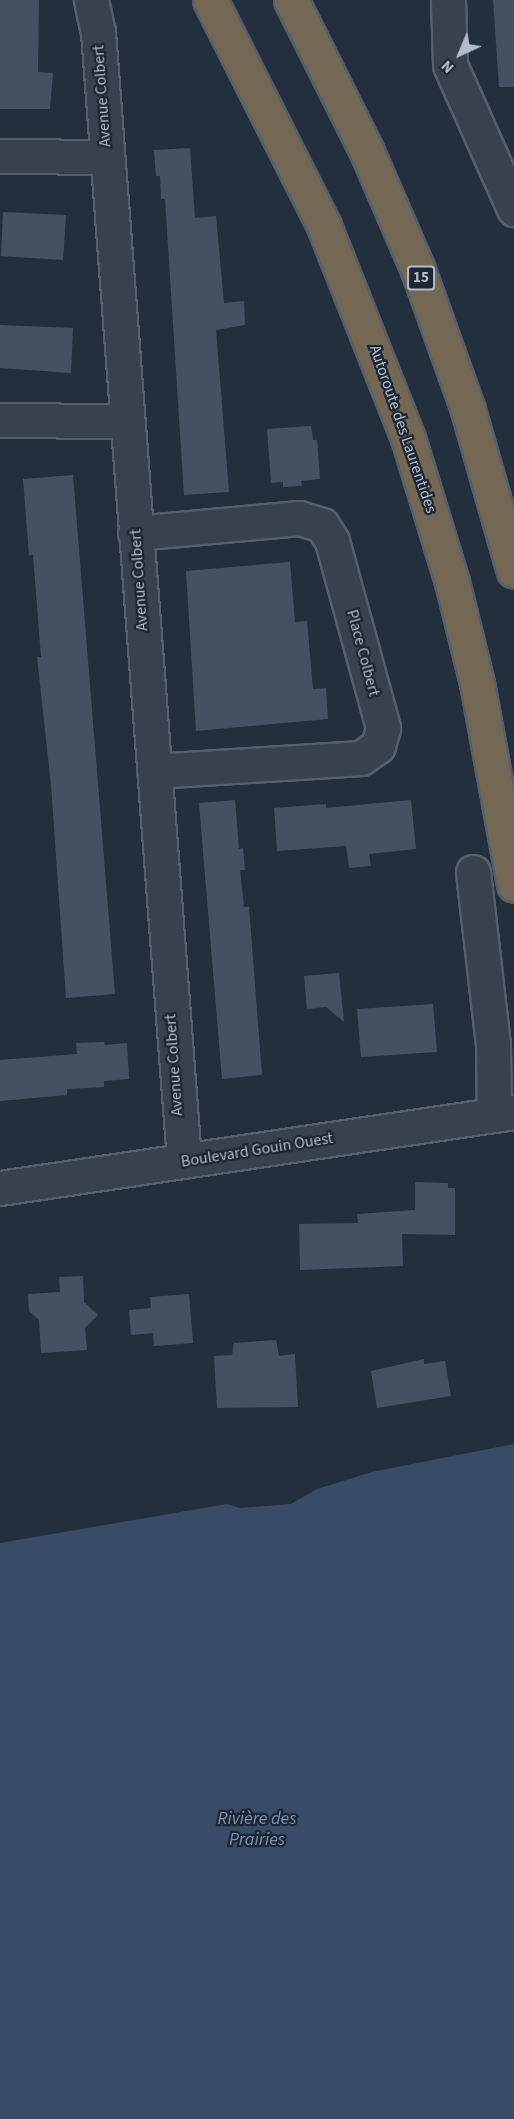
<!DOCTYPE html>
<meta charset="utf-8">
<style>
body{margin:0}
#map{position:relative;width:514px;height:2119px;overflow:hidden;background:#242f3e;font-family:"Source Sans 3",sans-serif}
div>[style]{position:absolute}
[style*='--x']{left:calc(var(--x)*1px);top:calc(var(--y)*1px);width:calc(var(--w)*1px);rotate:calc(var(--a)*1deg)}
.water>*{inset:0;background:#394c67}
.building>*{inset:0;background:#455162}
.roads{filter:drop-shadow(2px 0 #565f6c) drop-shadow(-2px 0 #565f6c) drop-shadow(0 2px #565f6c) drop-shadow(0 -2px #565f6c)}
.minor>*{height:33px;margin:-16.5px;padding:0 16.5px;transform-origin:16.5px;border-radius:16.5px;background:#38414e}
.highway>*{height:33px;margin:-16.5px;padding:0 16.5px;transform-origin:16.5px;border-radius:16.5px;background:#746855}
span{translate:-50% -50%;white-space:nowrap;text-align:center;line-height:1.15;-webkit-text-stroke:4.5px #1d2633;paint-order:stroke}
.shield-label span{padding:2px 4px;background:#1d2633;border:2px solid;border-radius:4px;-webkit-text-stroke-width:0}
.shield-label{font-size:15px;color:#b4bcc9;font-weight:700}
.street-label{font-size:16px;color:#b4bcc9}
.water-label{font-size:18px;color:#7c92b1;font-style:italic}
.north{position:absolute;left:430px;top:24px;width:60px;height:60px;-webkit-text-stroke:4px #1d2633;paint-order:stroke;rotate:224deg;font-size:16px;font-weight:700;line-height:24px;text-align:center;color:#b4bcc9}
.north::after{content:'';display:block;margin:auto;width:21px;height:27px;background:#b4bcc9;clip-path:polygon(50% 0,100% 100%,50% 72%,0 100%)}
</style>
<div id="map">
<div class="water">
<i style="clip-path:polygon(514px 1444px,514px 2119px,0 2119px,0 1543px,227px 1504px,240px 1508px,291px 1504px,317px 1489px,372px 1472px)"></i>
</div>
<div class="building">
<i style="clip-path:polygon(0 0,39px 0,38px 72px,53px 73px,50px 109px,0 109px)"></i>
<i style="clip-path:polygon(493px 0,514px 0,514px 87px,499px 87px)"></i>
<i style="clip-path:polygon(190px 148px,195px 218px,216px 216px,224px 303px,244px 301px,245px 325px,216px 330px,229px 492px,184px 495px,165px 199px,161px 199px,160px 176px,156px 176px,154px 150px)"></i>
<i style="clip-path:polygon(3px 212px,66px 215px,63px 260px,1px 256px)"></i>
<i style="clip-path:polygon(0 325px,73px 328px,71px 373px,0 368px)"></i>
<i style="clip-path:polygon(311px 426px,313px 440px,317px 440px,320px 479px,301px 481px,302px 486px,283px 487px,283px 482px,271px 483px,267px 429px)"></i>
<i style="clip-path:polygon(73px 475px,115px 994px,66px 998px,51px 785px,37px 657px,41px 657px,33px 555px,29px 555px,23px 479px)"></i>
<i style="clip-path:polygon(290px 562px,295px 622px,307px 621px,313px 689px,326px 688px,328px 719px,196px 731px,186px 571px)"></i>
<i style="clip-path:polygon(235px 800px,239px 849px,243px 848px,245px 870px,240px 870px,244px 907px,249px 907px,262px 1075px,222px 1079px,199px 803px)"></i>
<i style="clip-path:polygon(411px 800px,416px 849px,369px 854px,371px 866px,349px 868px,346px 846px,277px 851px,274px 808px,326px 804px,326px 808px)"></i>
<i style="clip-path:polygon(339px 973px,344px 1022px,326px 1007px,307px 1009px,304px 976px)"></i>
<i style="clip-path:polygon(433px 1004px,437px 1052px,361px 1057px,357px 1009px)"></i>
<i style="clip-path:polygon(104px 1042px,105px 1045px,127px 1043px,129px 1079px,104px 1081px,104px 1087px,67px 1089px,67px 1095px,0 1101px,0 1060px,77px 1054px,76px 1043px)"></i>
<i style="clip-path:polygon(415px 1182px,448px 1183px,448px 1188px,455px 1188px,455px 1235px,402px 1234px,403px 1266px,300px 1270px,299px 1224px,358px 1223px,357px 1214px,415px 1210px)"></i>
<i style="clip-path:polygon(83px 1276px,84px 1302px,98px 1315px,85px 1328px,87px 1350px,41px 1353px,39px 1320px,29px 1311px,28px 1294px,60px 1292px,59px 1277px)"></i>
<i style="clip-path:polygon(189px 1294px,193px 1343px,154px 1346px,153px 1333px,131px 1335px,129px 1310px,151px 1308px,150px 1297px)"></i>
<i style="clip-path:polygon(276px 1340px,279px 1356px,295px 1354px,298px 1407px,217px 1408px,214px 1356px,232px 1355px,234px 1343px)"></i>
<i style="clip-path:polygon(424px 1359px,424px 1364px,445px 1361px,451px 1396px,377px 1408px,371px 1371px)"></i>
</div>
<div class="roads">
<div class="minor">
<i style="--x:91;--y:0;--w:33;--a:78"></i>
<i style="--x:98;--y:32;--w:1132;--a:85.64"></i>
<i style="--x:448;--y:0;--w:65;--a:88.2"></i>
<i style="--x:450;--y:65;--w:158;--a:66"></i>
<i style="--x:0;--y:156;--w:106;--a:0.5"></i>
<i style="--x:0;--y:420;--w:127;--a:0.5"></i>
<i style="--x:135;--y:533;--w:165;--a:-5.2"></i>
<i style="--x:299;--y:518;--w:24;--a:17"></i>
<i style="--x:322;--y:525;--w:19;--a:58"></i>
<i style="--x:332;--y:541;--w:194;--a:74.7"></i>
<i style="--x:383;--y:728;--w:19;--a:106"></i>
<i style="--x:378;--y:746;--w:21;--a:145"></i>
<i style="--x:361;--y:758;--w:207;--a:176.4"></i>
<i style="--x:473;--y:872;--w:173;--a:83.4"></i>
<i style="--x:493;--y:1044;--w:70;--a:89.2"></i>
<i style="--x:0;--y:1188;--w:520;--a:-8.41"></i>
</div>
<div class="highway">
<i style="--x:210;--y:0;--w:253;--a:63.2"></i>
<i style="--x:324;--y:226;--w:228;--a:68.4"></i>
<i style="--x:408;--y:438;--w:151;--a:73"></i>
<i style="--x:452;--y:582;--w:104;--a:76.1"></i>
<i style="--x:477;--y:683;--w:205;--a:79.6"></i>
<i style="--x:291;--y:0;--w:170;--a:63.4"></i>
<i style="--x:367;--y:152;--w:129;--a:66.6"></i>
<i style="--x:418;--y:270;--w:149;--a:70.3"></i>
<i style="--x:468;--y:410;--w:167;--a:74.1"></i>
</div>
</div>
<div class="shield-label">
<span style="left:421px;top:278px">15</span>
</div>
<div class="street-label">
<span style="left:102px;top:96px;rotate:-94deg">Avenue Colbert</span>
<span style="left:403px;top:429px;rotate:71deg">Autoroute des Laurentides</span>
<span style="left:139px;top:580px;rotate:-94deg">Avenue Colbert</span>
<span style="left:363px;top:653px;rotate:75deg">Place Colbert</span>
<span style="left:174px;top:1065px;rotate:-94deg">Avenue Colbert</span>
<span style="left:257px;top:1150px;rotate:-9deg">Boulevard Gouin Ouest</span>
</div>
<div class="water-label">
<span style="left:257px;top:1830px">Rivière des<br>Prairies</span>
</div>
<div class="north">N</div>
</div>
